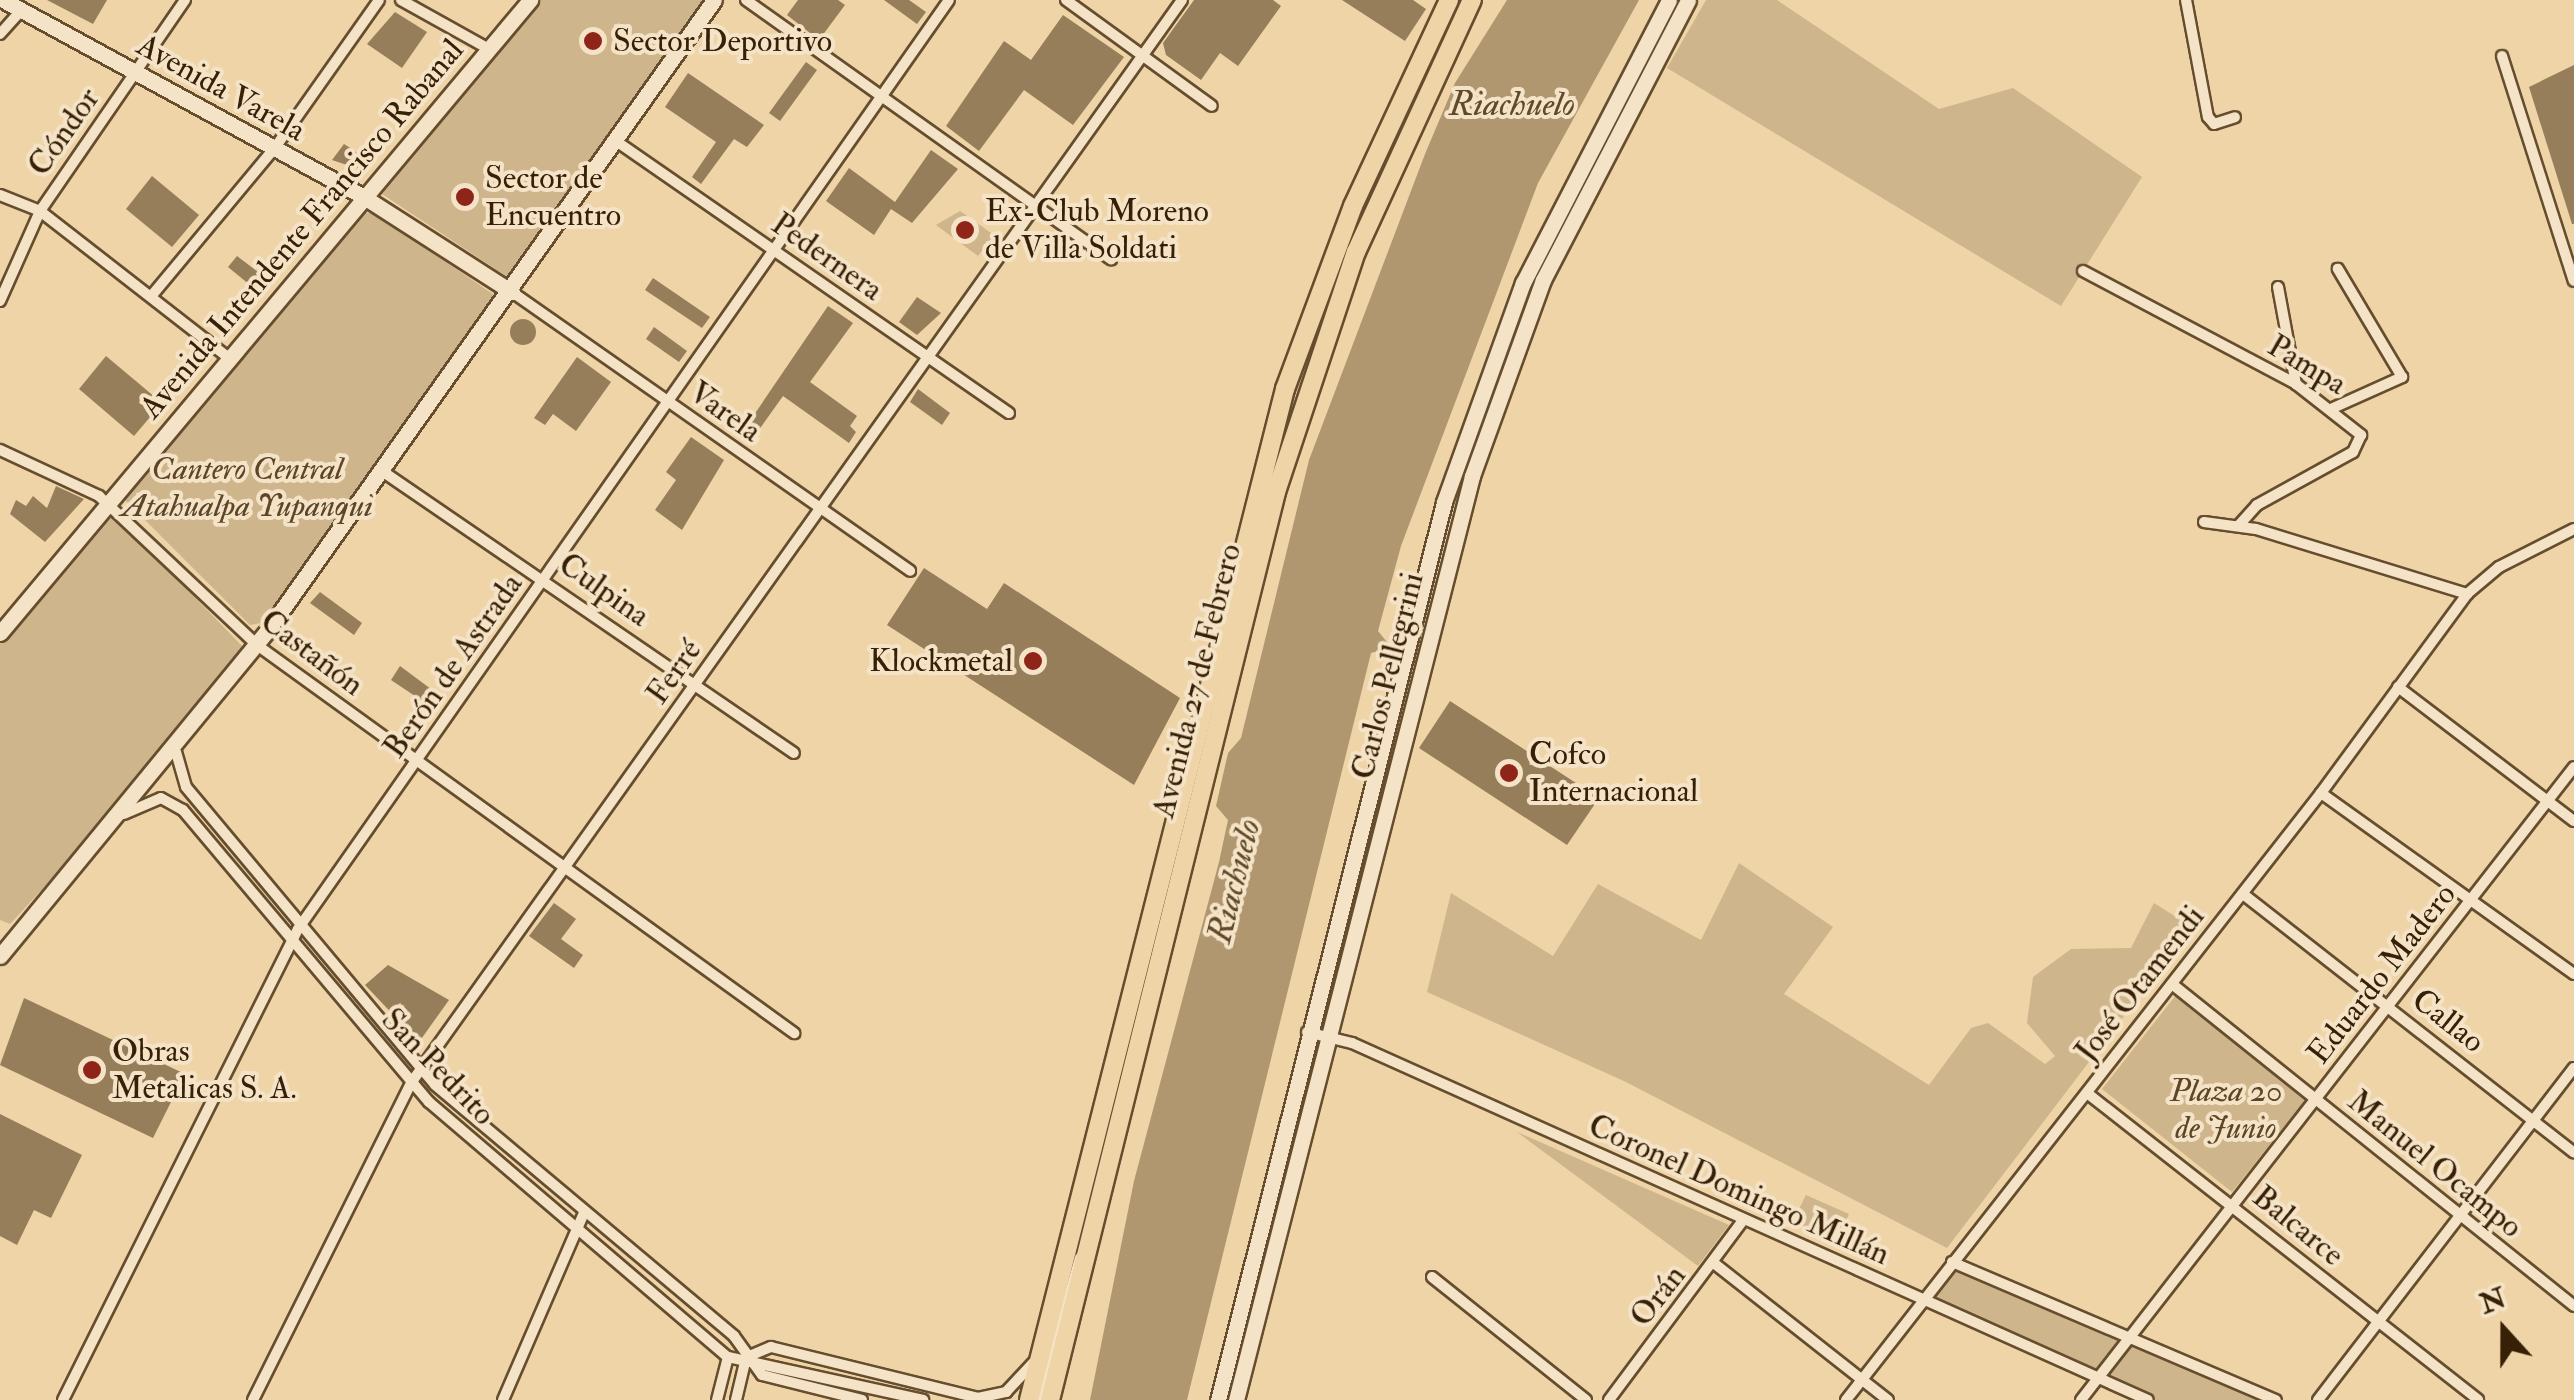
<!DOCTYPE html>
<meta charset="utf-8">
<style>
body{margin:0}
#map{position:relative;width:2574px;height:1400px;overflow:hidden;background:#eed4a7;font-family:"IM FELL Double Pica",serif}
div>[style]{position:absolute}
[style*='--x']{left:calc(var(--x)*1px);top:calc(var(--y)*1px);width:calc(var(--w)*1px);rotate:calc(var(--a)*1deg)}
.green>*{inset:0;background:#cfb58c}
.water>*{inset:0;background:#b09770}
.building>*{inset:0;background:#967e5a}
.round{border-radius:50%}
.roads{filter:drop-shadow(2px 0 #654d2e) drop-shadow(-2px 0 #654d2e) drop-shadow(0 2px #654d2e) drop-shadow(0 -2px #654d2e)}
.street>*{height:10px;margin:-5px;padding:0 5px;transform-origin:5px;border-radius:5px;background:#f4e3c6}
.secondary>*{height:15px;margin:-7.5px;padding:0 7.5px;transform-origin:7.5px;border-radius:7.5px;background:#f4e3c6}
.primary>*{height:18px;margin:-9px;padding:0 9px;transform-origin:9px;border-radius:9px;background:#eed4a7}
.dots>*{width:28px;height:28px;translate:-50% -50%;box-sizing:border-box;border:5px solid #f4e3c6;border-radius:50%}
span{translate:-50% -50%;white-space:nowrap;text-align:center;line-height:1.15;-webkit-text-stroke:8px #f4e3c6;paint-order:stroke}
.poi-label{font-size:32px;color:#372006}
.left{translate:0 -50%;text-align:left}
.right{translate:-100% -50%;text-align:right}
.street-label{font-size:32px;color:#372006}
.park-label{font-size:32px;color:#5d4528;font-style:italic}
.water-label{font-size:35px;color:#614a2b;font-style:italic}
.north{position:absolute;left:2454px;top:1280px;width:100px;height:100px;-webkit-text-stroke:8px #f4e3c6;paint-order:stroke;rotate:339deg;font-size:28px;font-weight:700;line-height:40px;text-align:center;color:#372006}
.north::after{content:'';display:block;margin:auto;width:35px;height:45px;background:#372006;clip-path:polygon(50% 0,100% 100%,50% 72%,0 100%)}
</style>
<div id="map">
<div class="green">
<i style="clip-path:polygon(541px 0,706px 0,509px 278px,382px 194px)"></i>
<i style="clip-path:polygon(1706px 0,1777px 0,1939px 109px,2013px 88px,2142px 177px,2061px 306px,1667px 68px)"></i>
<i style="clip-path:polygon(960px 211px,994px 235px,978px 256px,936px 225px)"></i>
<i style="clip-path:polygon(362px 213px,375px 213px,497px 297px,261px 623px,250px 625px,124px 499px)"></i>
<i style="clip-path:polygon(118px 518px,244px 648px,122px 803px,10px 924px,0 920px,0 644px,104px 519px)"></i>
<i style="clip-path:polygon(1739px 863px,1833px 927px,1784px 994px,1929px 1085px,1971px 1028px,1988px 1023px,2045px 1064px,2055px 1056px,2027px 1023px,2033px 977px,2071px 949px,2131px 948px,2154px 903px,2192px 927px,1947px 1248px,1626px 1082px,1427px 992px,1451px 893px,1553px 956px,1598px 884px,1701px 940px)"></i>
<i style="clip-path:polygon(2176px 995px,2307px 1098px,2232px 1192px,2102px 1089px)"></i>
<i style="clip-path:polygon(1517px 1132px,1729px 1225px,1698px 1266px)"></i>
<i style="clip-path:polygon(1806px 1195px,1849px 1214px,1836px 1241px,1793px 1221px)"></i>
<i style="clip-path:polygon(1952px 1262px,2276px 1400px,2148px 1400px,1923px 1301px)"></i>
</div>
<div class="water">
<i style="clip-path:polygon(1507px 0,1639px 0,1538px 183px,1401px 546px,1378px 631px,1391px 647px,1371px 653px,1187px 1400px,1090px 1400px,1134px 1181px,1219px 862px,1228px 820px,1216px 806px,1228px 753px,1241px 738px,1309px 460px,1425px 154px,1455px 83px)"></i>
</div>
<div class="building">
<i style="clip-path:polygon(47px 0,107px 0,93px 24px)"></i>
<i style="clip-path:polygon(798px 0,838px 0,845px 5px,819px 40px,787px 15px)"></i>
<i style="clip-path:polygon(884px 0,909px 0,926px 12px,917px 24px)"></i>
<i style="clip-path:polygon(1194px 0,1273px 0,1281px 6px,1238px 66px,1220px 53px,1201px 80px,1166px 55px,1163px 43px)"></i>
<i style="clip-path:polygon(1342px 0,1413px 0,1426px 9px,1405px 41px)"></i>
<i style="clip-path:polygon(395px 12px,427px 32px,402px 68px,367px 44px)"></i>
<i style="clip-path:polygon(1063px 15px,1124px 57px,1073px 125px,1024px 90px,979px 151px,946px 126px,1004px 41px,1031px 60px)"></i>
<i style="clip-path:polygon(806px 62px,817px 70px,780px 121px,769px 113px)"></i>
<i style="clip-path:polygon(2574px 65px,2574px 224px,2572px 224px,2529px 87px)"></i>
<i style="clip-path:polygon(688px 73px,764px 125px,747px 147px,734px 139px,701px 184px,692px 177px,716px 142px,665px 107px)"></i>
<i style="clip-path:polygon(344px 144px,367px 159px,359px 169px,332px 160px)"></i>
<i style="clip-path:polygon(931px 150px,958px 169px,912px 223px,891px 209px,874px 235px,826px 201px,849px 168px,895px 202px)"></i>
<i style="clip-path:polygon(152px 176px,199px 215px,172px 247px,126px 209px)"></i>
<i style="clip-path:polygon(237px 256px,266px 278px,256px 290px,228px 267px)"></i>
<i style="clip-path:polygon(653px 278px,710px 317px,702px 328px,645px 290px)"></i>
<i style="clip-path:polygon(917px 297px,941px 313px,917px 335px,899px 322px)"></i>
<i style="clip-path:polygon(828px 306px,853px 323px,810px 382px,857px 416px,850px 426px,856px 432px,849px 443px,783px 396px,751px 441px,741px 434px)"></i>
<i class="round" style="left:510px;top:319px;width:26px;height:26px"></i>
<i style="clip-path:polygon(654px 327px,687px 351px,679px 362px,646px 339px)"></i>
<i style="clip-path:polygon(106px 356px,162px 403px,134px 436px,79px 389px)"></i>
<i style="clip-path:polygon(577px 357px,611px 382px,576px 431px,553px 414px,545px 425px,534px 418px)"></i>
<i style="clip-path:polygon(918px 389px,950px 413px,942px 425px,910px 402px)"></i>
<i style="clip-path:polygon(691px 437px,724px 460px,682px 530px,655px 510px,676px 480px,666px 472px)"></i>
<i style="clip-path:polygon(56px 486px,84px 499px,45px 542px,10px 514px,16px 500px,26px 506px,33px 496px,47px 508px)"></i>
<i style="clip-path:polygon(924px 568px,987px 609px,1004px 583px,1180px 698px,1134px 785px,887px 625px)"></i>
<i style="clip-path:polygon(320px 592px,362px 623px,354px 635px,310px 603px)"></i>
<i style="clip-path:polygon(400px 666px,439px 695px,430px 706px,391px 680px)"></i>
<i style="clip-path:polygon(1450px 701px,1599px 798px,1567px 845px,1419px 748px)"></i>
<i style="clip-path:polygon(554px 903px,576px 919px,561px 939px,583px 955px,574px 968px,529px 936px)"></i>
<i style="clip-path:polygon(388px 965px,449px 1000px,419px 1042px,365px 985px)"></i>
<i style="clip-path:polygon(24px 998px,185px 1074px,153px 1138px,0 1065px)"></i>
<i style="clip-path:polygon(0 1114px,82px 1155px,51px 1218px,34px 1210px,17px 1245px,0 1236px)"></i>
</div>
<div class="roads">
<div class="street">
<i style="--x:401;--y:0;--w:101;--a:29.1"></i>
<i style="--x:746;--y:0;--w:448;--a:35.4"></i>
<i style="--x:1066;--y:0;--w:180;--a:36"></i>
<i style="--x:2186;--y:0;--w:119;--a:79.4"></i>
<i style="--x:2208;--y:117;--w:9;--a:49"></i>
<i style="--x:2214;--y:124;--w:22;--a:-18"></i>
<i style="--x:0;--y:34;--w:31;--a:-48"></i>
<i style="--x:2502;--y:56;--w:236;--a:72.3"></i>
<i style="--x:616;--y:141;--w:478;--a:34.7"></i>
<i style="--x:0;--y:195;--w:43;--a:21.8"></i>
<i style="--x:40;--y:211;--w:239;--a:37.9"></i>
<i style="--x:2083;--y:271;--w:241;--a:27.9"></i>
<i style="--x:2296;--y:384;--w:83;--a:38.1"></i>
<i style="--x:2361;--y:435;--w:19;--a:115"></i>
<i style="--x:2353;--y:452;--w:110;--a:151.1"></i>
<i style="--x:2257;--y:505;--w:28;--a:132"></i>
<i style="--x:2278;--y:287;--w:99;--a:79.5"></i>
<i style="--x:512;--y:292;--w:486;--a:35"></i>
<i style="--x:153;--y:294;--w:189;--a:-50.2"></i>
<i style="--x:274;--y:149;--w:182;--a:-54.8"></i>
<i style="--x:0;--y:301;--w:98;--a:-66"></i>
<i style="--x:40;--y:211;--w:256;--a:-55.5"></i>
<i style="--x:2333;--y:408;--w:76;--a:-24.2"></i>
<i style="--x:2402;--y:377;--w:126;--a:-120.7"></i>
<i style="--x:0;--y:450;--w:109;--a:24.9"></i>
<i style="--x:99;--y:496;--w:217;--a:43.3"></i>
<i style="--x:257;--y:645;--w:663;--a:35.85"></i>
<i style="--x:382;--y:471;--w:499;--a:34.4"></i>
<i style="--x:2204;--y:522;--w:52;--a:7.7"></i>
<i style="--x:2256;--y:529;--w:221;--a:17.1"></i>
<i style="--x:2398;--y:687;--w:221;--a:37.3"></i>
<i style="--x:176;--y:752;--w:36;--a:74"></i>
<i style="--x:186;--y:787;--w:388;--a:50.1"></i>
<i style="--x:435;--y:1085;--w:390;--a:40"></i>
<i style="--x:734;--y:1336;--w:48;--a:54.3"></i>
<i style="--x:762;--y:1375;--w:103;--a:14"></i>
<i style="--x:2321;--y:793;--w:311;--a:35.6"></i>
<i style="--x:124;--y:814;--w:40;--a:-23.4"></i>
<i style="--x:161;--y:798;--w:25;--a:29"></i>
<i style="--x:183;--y:810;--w:382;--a:49.9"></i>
<i style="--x:429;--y:1102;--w:393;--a:40.5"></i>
<i style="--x:728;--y:1357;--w:200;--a:12.4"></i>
<i style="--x:2243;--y:894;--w:420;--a:38"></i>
<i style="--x:2172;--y:984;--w:515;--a:38.69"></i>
<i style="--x:1307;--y:1032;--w:46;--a:13.7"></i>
<i style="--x:1352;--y:1043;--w:872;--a:24.16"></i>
<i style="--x:2087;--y:1093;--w:497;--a:38.1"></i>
<i style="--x:1952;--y:1262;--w:352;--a:23.1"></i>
<i style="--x:1715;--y:1264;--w:220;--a:38.2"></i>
<i style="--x:1432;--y:1277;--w:197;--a:38.6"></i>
<i style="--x:747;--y:1357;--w:26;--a:-23"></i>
<i style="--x:771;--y:1347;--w:213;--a:13.8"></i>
<i style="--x:978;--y:1398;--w:29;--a:-12"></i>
<i style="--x:1006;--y:1392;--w:40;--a:-47"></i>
<i style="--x:63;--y:1400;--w:526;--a:-63.48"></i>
<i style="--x:298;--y:929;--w:1134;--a:-54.98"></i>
<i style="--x:253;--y:1400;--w:354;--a:-63.5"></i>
<i style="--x:411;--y:1083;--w:1329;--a:-54.55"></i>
<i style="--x:503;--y:1400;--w:204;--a:-66.6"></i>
<i style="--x:717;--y:1400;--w:44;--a:-75.7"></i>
<i style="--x:736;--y:1400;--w:43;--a:-76.6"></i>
<i style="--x:1039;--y:1400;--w:148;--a:-73.9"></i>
<i style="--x:1609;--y:1400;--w:224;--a:-53.3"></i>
<i style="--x:1846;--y:1400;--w:771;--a:-51.96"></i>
<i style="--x:2321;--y:793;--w:247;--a:-53.7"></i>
<i style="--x:2467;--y:594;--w:42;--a:-40.2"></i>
<i style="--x:2499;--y:567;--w:84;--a:-26.9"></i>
<i style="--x:2081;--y:1400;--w:802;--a:-52.09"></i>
<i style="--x:2318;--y:1400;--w:419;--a:-52.4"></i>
</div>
<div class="secondary">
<i style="--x:3;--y:0;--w:411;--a:28.6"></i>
<i style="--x:364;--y:197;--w:176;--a:32.7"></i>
<i style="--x:0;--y:633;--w:826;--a:-50.06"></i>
<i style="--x:0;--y:956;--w:421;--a:-50.6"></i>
<i style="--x:267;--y:631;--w:773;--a:-54.69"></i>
<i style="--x:1218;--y:1400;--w:926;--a:-75.87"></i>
<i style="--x:1444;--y:502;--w:233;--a:-70.2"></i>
<i style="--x:1523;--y:283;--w:318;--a:-62.7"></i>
<i style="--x:1236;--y:1400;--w:954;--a:-75.67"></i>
<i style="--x:1472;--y:476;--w:208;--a:-70.1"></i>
<i style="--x:1543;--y:280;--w:315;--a:-62.6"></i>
</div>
<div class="primary">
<i style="--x:1029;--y:1400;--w:1043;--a:-75.79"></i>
<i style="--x:1285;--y:389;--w:195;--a:-69.6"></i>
<i style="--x:1353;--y:206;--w:227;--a:-65"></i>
<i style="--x:1050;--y:1400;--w:936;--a:-76.02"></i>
<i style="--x:1276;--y:492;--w:253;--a:-71.6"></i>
<i style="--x:1356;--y:252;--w:277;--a:-65.3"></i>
</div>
</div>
<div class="dots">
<i style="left:593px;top:41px;background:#8f2418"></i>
<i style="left:465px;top:197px;background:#8f2418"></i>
<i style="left:965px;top:230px;background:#8f2418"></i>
<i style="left:1033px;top:661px;background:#8f2418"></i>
<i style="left:1509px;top:773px;background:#8f2418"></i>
<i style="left:92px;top:1070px;background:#8f2418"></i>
</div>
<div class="poi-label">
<span class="left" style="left:613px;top:41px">Sector Deportivo</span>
<span class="left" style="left:485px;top:197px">Sector de<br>Encuentro</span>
<span class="left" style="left:985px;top:230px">Ex-Club Moreno<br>de Villa Soldati</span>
<span class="right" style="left:1013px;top:661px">Klockmetal</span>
<span class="left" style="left:1529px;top:773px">Cofco<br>Internacional</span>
<span class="left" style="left:112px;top:1070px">Obras<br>Metalicas S. A.</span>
</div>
<div class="street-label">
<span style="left:221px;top:88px;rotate:29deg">Avenida Varela</span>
<span style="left:64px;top:132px;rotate:-55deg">Cóndor</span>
<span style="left:302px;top:229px;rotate:-50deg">Avenida Intendente Francisco Rabanal</span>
<span style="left:827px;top:257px;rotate:35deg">Pedernera</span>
<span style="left:2307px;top:365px;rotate:31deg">Pampa</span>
<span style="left:725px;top:412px;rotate:35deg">Varela</span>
<span style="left:604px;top:590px;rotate:35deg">Culpina</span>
<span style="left:312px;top:653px;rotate:37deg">Castañón</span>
<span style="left:453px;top:666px;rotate:-55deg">Berón de Astrada</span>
<span style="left:674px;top:672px;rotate:-55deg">Ferré</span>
<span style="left:1388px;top:676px;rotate:-76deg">Carlos Pellegrini</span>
<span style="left:1197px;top:681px;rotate:-76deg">Avenida 27 de Febrero</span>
<span style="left:2382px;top:974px;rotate:-52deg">Eduardo Madero</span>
<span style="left:2140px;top:984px;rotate:-52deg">José Otamendi</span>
<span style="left:2448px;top:1021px;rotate:38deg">Callao</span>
<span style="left:438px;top:1067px;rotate:46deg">San Pedrito</span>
<span style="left:2435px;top:1164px;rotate:39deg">Manuel Ocampo</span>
<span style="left:1739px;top:1190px;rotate:24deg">Coronel Domingo Millán</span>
<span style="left:2298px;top:1226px;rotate:39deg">Balcarce</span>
<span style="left:1658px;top:1296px;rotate:-52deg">Orán</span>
</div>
<div class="park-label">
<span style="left:247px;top:488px">Cantero Central<br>Atahualpa Yupanqui</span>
<span style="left:2226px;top:1110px">Plaza 20<br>de Junio</span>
</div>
<div class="water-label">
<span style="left:1512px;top:104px">Riachuelo</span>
<span style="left:1234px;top:881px;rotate:-76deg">Riachuelo</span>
</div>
<div class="north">N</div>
</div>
